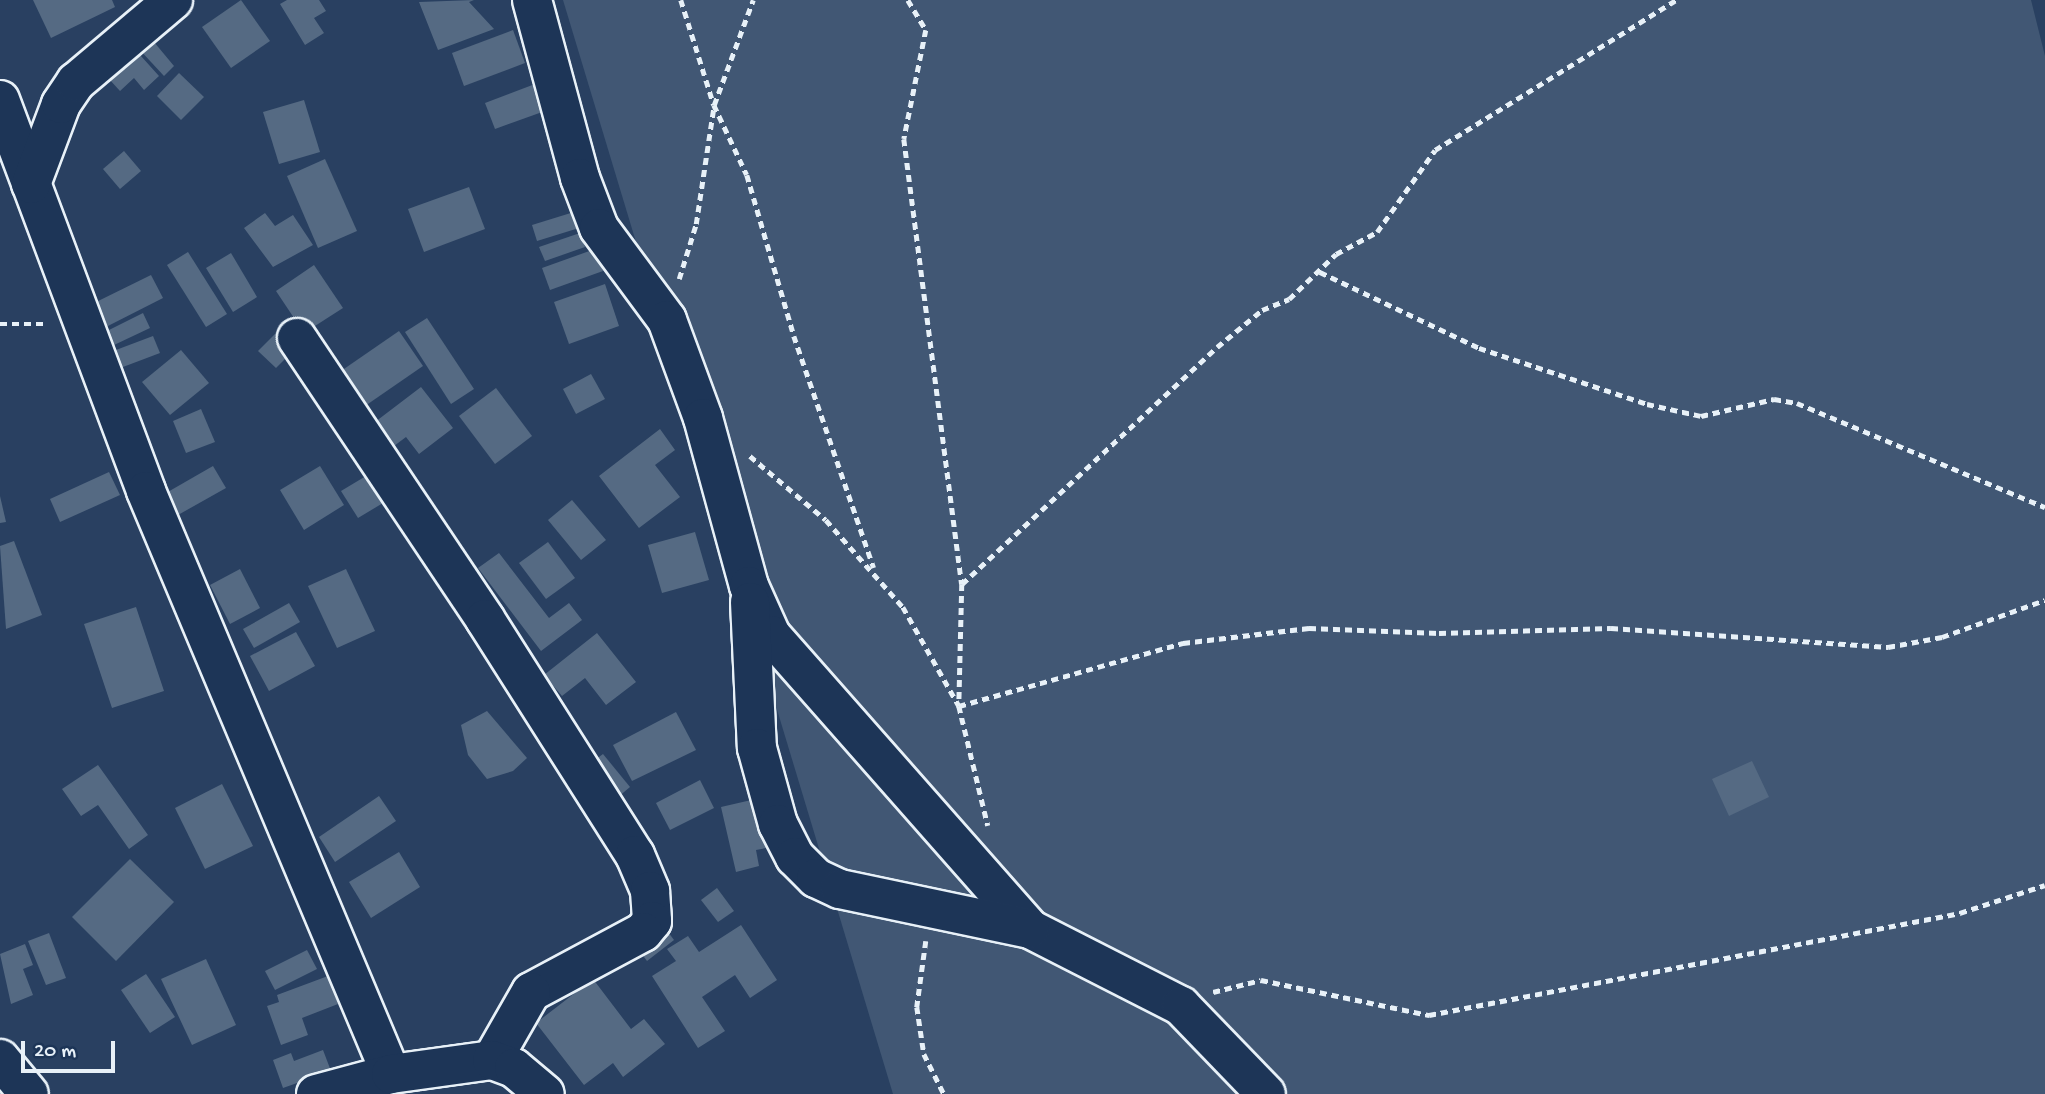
<!DOCTYPE html>
<style>
body{margin:0}
#map{position:relative;width:2045px;height:1094px;overflow:hidden;background:#294061;font-family:"Gochi Hand",sans-serif}
div>[style]{position:absolute}
[style*='--x']{left:calc(var(--x)*1px);top:calc(var(--y)*1px);width:calc(var(--w)*1px);rotate:calc(var(--a)*1deg)}
.green>*{inset:0;background:#415774}
.building>*{inset:0;background:#556a83}
.path>*{height:4.5px;margin-top:-2.25px;transform-origin:0;background:repeating-linear-gradient(90deg,#e8f1f8 0 7px,transparent 0 12px)}
.roads{filter:drop-shadow(2px 0 #e8f1f8) drop-shadow(-2px 0 #e8f1f8) drop-shadow(0 2px #e8f1f8) drop-shadow(0 -2px #e8f1f8)}
.minor>*{height:38px;margin:-19px;padding:0 19px;transform-origin:19px;border-radius:19px;background:#1d3557}
span{translate:-50% -50%;white-space:nowrap;text-align:center;line-height:1.15;-webkit-text-stroke:7px #1d3557;paint-order:stroke}
.scale{position:absolute;left:21px;top:1041px;width:94px;height:32px;box-sizing:border-box;border:4px solid #e8f1f8;border-top:0;padding-left:9px;font-size:21px;line-height:24px;white-space:nowrap;color:#e8f1f8;-webkit-text-stroke:5px #1d3557;paint-order:stroke}
</style>
<div id="map">
<div class="green">
<i style="clip-path:polygon(563px 0,2031px 0,2045px 56px,2045px 1094px,893px 1094px)"></i>
</div>
<div class="building">
<i style="clip-path:polygon(33px 0,112px 0,115px 7px,51px 38px)"></i>
<i style="clip-path:polygon(241px 0,270px 41px,231px 68px,202px 27px)"></i>
<i style="clip-path:polygon(287px 0,319px 0,326px 11px,314px 18px,324px 33px,305px 45px,280px 4px)"></i>
<i style="clip-path:polygon(474px 0,469px 2px,494px 29px,438px 50px,419px 2px)"></i>
<i style="clip-path:polygon(513px 30px,525px 63px,464px 86px,452px 53px)"></i>
<i style="clip-path:polygon(149px 36px,174px 66px,164px 76px,138px 48px)"></i>
<i style="clip-path:polygon(131px 45px,159px 76px,144px 90px,134px 78px,120px 91px,109px 79px)"></i>
<i style="clip-path:polygon(179px 73px,204px 97px,181px 120px,157px 96px)"></i>
<i style="clip-path:polygon(535px 84px,545px 111px,495px 129px,485px 103px)"></i>
<i style="clip-path:polygon(304px 100px,320px 152px,279px 164px,263px 112px)"></i>
<i style="clip-path:polygon(124px 151px,141px 171px,120px 189px,103px 169px)"></i>
<i style="clip-path:polygon(325px 159px,357px 231px,318px 248px,287px 176px)"></i>
<i style="clip-path:polygon(469px 187px,485px 229px,424px 252px,408px 209px)"></i>
<i style="clip-path:polygon(574px 212px,579px 228px,537px 241px,532px 225px)"></i>
<i style="clip-path:polygon(265px 213px,275px 226px,293px 215px,313px 245px,273px 267px,244px 228px)"></i>
<i style="clip-path:polygon(580px 233px,585px 247px,545px 261px,539px 247px)"></i>
<i style="clip-path:polygon(595px 249px,603px 271px,550px 290px,542px 268px)"></i>
<i style="clip-path:polygon(188px 252px,227px 314px,206px 327px,167px 265px)"></i>
<i style="clip-path:polygon(231px 253px,257px 297px,233px 312px,206px 268px)"></i>
<i style="clip-path:polygon(314px 265px,343px 308px,304px 333px,276px 291px)"></i>
<i style="clip-path:polygon(151px 275px,163px 298px,102px 329px,90px 305px)"></i>
<i style="clip-path:polygon(605px 284px,619px 326px,569px 344px,554px 302px)"></i>
<i style="clip-path:polygon(143px 313px,150px 328px,114px 345px,107px 331px)"></i>
<i style="clip-path:polygon(427px 318px,474px 389px,451px 404px,405px 332px)"></i>
<i style="clip-path:polygon(278px 331px,296px 348px,276px 368px,258px 351px)"></i>
<i style="clip-path:polygon(399px 331px,423px 366px,365px 406px,341px 371px)"></i>
<i style="clip-path:polygon(153px 336px,160px 353px,115px 370px,108px 353px)"></i>
<i style="clip-path:polygon(181px 350px,209px 383px,170px 415px,142px 382px)"></i>
<i style="clip-path:polygon(591px 374px,605px 399px,576px 414px,563px 389px)"></i>
<i style="clip-path:polygon(421px 387px,453px 428px,419px 454px,406px 437px,394px 446px,375px 422px)"></i>
<i style="clip-path:polygon(496px 388px,532px 436px,495px 464px,459px 416px)"></i>
<i style="clip-path:polygon(201px 409px,215px 442px,186px 453px,173px 421px)"></i>
<i style="clip-path:polygon(660px 429px,675px 450px,655px 465px,680px 497px,639px 528px,599px 476px)"></i>
<i style="clip-path:polygon(213px 466px,226px 488px,178px 515px,166px 493px)"></i>
<i style="clip-path:polygon(320px 466px,344px 505px,304px 530px,280px 490px)"></i>
<i style="clip-path:polygon(376px 470px,393px 497px,358px 518px,341px 491px)"></i>
<i style="clip-path:polygon(109px 472px,120px 495px,60px 522px,50px 499px)"></i>
<i style="clip-path:polygon(0 496px,6px 522px,0 523px)"></i>
<i style="clip-path:polygon(572px 500px,606px 540px,581px 560px,548px 520px)"></i>
<i style="clip-path:polygon(695px 532px,709px 580px,662px 593px,648px 545px)"></i>
<i style="clip-path:polygon(14px 541px,42px 615px,6px 629px,0 546px)"></i>
<i style="clip-path:polygon(548px 542px,575px 578px,546px 599px,519px 563px)"></i>
<i style="clip-path:polygon(499px 553px,549px 618px,569px 603px,582px 620px,541px 651px,478px 568px)"></i>
<i style="clip-path:polygon(240px 569px,260px 608px,230px 624px,210px 585px)"></i>
<i style="clip-path:polygon(346px 569px,375px 631px,337px 648px,308px 586px)"></i>
<i style="clip-path:polygon(289px 603px,300px 622px,254px 648px,243px 629px)"></i>
<i style="clip-path:polygon(136px 607px,164px 691px,112px 708px,84px 624px)"></i>
<i style="clip-path:polygon(296px 632px,315px 666px,269px 691px,250px 656px)"></i>
<i style="clip-path:polygon(597px 633px,636px 682px,606px 705px,585px 678px,562px 696px,544px 675px)"></i>
<i style="clip-path:polygon(487px 711px,527px 758px,513px 771px,487px 779px,468px 755px,461px 725px)"></i>
<i style="clip-path:polygon(676px 712px,696px 750px,632px 781px,613px 745px)"></i>
<i style="clip-path:polygon(603px 754px,630px 787px,611px 803px,583px 769px)"></i>
<i style="clip-path:polygon(1752px 761px,1769px 797px,1729px 816px,1712px 779px)"></i>
<i style="clip-path:polygon(98px 765px,148px 835px,129px 849px,98px 805px,81px 816px,62px 789px)"></i>
<i style="clip-path:polygon(700px 780px,714px 808px,670px 830px,656px 803px)"></i>
<i style="clip-path:polygon(222px 784px,253px 846px,205px 869px,175px 808px)"></i>
<i style="clip-path:polygon(379px 796px,396px 821px,335px 862px,319px 837px)"></i>
<i style="clip-path:polygon(760px 798px,771px 847px,756px 850px,759px 866px,736px 872px,721px 807px)"></i>
<i style="clip-path:polygon(399px 852px,420px 887px,371px 918px,349px 882px)"></i>
<i style="clip-path:polygon(130px 859px,174px 902px,116px 961px,72px 917px)"></i>
<i style="clip-path:polygon(717px 888px,734px 911px,718px 922px,701px 900px)"></i>
<i style="clip-path:polygon(659px 920px,674px 940px,647px 961px,632px 941px)"></i>
<i style="clip-path:polygon(741px 925px,777px 980px,750px 998px,735px 975px,702px 997px,725px 1031px,698px 1048px,652px 976px,676px 961px,667px 949px,688px 936px,699px 952px)"></i>
<i style="clip-path:polygon(49px 933px,66px 978px,46px 985px,28px 941px)"></i>
<i style="clip-path:polygon(25px 944px,33px 965px,23px 969px,33px 995px,11px 1004px,0 954px)"></i>
<i style="clip-path:polygon(307px 950px,317px 969px,275px 990px,265px 971px)"></i>
<i style="clip-path:polygon(206px 959px,236px 1025px,192px 1045px,161px 979px)"></i>
<i style="clip-path:polygon(146px 974px,175px 1017px,150px 1033px,121px 990px)"></i>
<i style="clip-path:polygon(328px 976px,338px 1004px,302px 1018px,308px 1035px,281px 1045px,267px 1006px,279px 1002px,277px 995px)"></i>
<i style="clip-path:polygon(593px 979px,631px 1029px,644px 1019px,665px 1044px,623px 1077px,613px 1063px,584px 1085px,536px 1023px)"></i>
<i style="clip-path:polygon(323px 1050px,331px 1071px,283px 1088px,273px 1060px,291px 1053px,294px 1061px)"></i>
</div>
<div class="path">
<i style="--x:681;--y:0;--w:110;--a:72.6"></i>
<i style="--x:714;--y:105;--w:77;--a:64.8"></i>
<i style="--x:747;--y:175;--w:168;--a:73.7"></i>
<i style="--x:794;--y:336;--w:245;--a:71"></i>
<i style="--x:908;--y:0;--w:35;--a:59"></i>
<i style="--x:926;--y:30;--w:111;--a:101.4"></i>
<i style="--x:904;--y:139;--w:449;--a:82.6"></i>
<i style="--x:962;--y:584;--w:122;--a:91.4"></i>
<i style="--x:959;--y:706;--w:233;--a:-15.7"></i>
<i style="--x:1183;--y:643;--w:127;--a:-6.8"></i>
<i style="--x:1309;--y:628;--w:130;--a:2.2"></i>
<i style="--x:1439;--y:633;--w:172;--a:-1.7"></i>
<i style="--x:1611;--y:628;--w:278;--a:3.9"></i>
<i style="--x:1888;--y:647;--w:55;--a:-10.5"></i>
<i style="--x:1942;--y:637;--w:109;--a:-19.8"></i>
<i style="--x:1320;--y:272;--w:176;--a:25.5"></i>
<i style="--x:1479;--y:348;--w:177;--a:18.4"></i>
<i style="--x:1647;--y:404;--w:55;--a:12.5"></i>
<i style="--x:1701;--y:416;--w:75;--a:-13.1"></i>
<i style="--x:1774;--y:399;--w:23;--a:10"></i>
<i style="--x:1797;--y:403;--w:269;--a:22.8"></i>
<i style="--x:679;--y:279;--w:58;--a:-72.8"></i>
<i style="--x:696;--y:224;--w:120;--a:-81.4"></i>
<i style="--x:714;--y:105;--w:112;--a:-69.6"></i>
<i style="--x:0;--y:324;--w:48;--a:0"></i>
<i style="--x:750;--y:456;--w:99;--a:40.1"></i>
<i style="--x:826;--y:520;--w:116;--a:48.5"></i>
<i style="--x:903;--y:607;--w:114;--a:60.5"></i>
<i style="--x:959;--y:706;--w:123;--a:76.4"></i>
<i style="--x:962;--y:584;--w:348;--a:-42.9"></i>
<i style="--x:1217;--y:347;--w:58;--a:-39.4"></i>
<i style="--x:1262;--y:310;--w:29;--a:-22"></i>
<i style="--x:1289;--y:299;--w:65;--a:-43.8"></i>
<i style="--x:1336;--y:254;--w:47;--a:-28.2"></i>
<i style="--x:1377;--y:232;--w:100;--a:-54.7"></i>
<i style="--x:1435;--y:150;--w:284;--a:-31.9"></i>
<i style="--x:926;--y:941;--w:67;--a:97.8"></i>
<i style="--x:917;--y:1007;--w:48;--a:81.5"></i>
<i style="--x:924;--y:1054;--w:45;--a:63.4"></i>
<i style="--x:1213;--y:992;--w:49;--a:-14"></i>
<i style="--x:1261;--y:980;--w:172;--a:11.8"></i>
<i style="--x:1429;--y:1015;--w:541;--a:-10.87"></i>
<i style="--x:1960;--y:913;--w:89;--a:-18.2"></i>
</div>
<div class="roads">
<div class="minor">
<i style="--x:532;--y:0;--w:184;--a:74.9"></i>
<i style="--x:580;--y:178;--w:53;--a:69.2"></i>
<i style="--x:599;--y:228;--w:114;--a:53.5"></i>
<i style="--x:667;--y:320;--w:104;--a:69.8"></i>
<i style="--x:703;--y:418;--w:174;--a:74.7"></i>
<i style="--x:749;--y:586;--w:54;--a:65.8"></i>
<i style="--x:771;--y:635;--w:392;--a:48.6"></i>
<i style="--x:1030;--y:929;--w:169;--a:27"></i>
<i style="--x:1181;--y:1006;--w:122;--a:46"></i>
<i style="--x:0;--y:100;--w:417;--a:69.5"></i>
<i style="--x:146;--y:491;--w:632;--a:67.21"></i>
<i style="--x:31;--y:184;--w:85;--a:-69.4"></i>
<i style="--x:61;--y:104;--w:27;--a:-56"></i>
<i style="--x:76;--y:82;--w:127;--a:-40.2"></i>
<i style="--x:297;--y:338;--w:338;--a:56.2"></i>
<i style="--x:485;--y:619;--w:280;--a:57.6"></i>
<i style="--x:635;--y:855;--w:39;--a:67"></i>
<i style="--x:650;--y:891;--w:30;--a:86"></i>
<i style="--x:652;--y:921;--w:14;--a:129"></i>
<i style="--x:643;--y:932;--w:127;--a:151.8"></i>
<i style="--x:531;--y:992;--w:78;--a:119.8"></i>
<i style="--x:750;--y:602;--w:146;--a:87.3"></i>
<i style="--x:757;--y:748;--w:79;--a:74.6"></i>
<i style="--x:778;--y:824;--w:37;--a:63"></i>
<i style="--x:795;--y:857;--w:30;--a:45"></i>
<i style="--x:816;--y:878;--w:26;--a:25"></i>
<i style="--x:840;--y:889;--w:194;--a:11.9"></i>
<i style="--x:0;--y:1059;--w:45;--a:50.4"></i>
<i style="--x:316;--y:1094;--w:78;--a:-14.9"></i>
<i style="--x:391;--y:1074;--w:102;--a:-7.9"></i>
<i style="--x:492;--y:1060;--w:23;--a:20"></i>
<i style="--x:514;--y:1068;--w:40;--a:40"></i>
</div>
</div>
<div class="scale">20 m</div>
</div>
